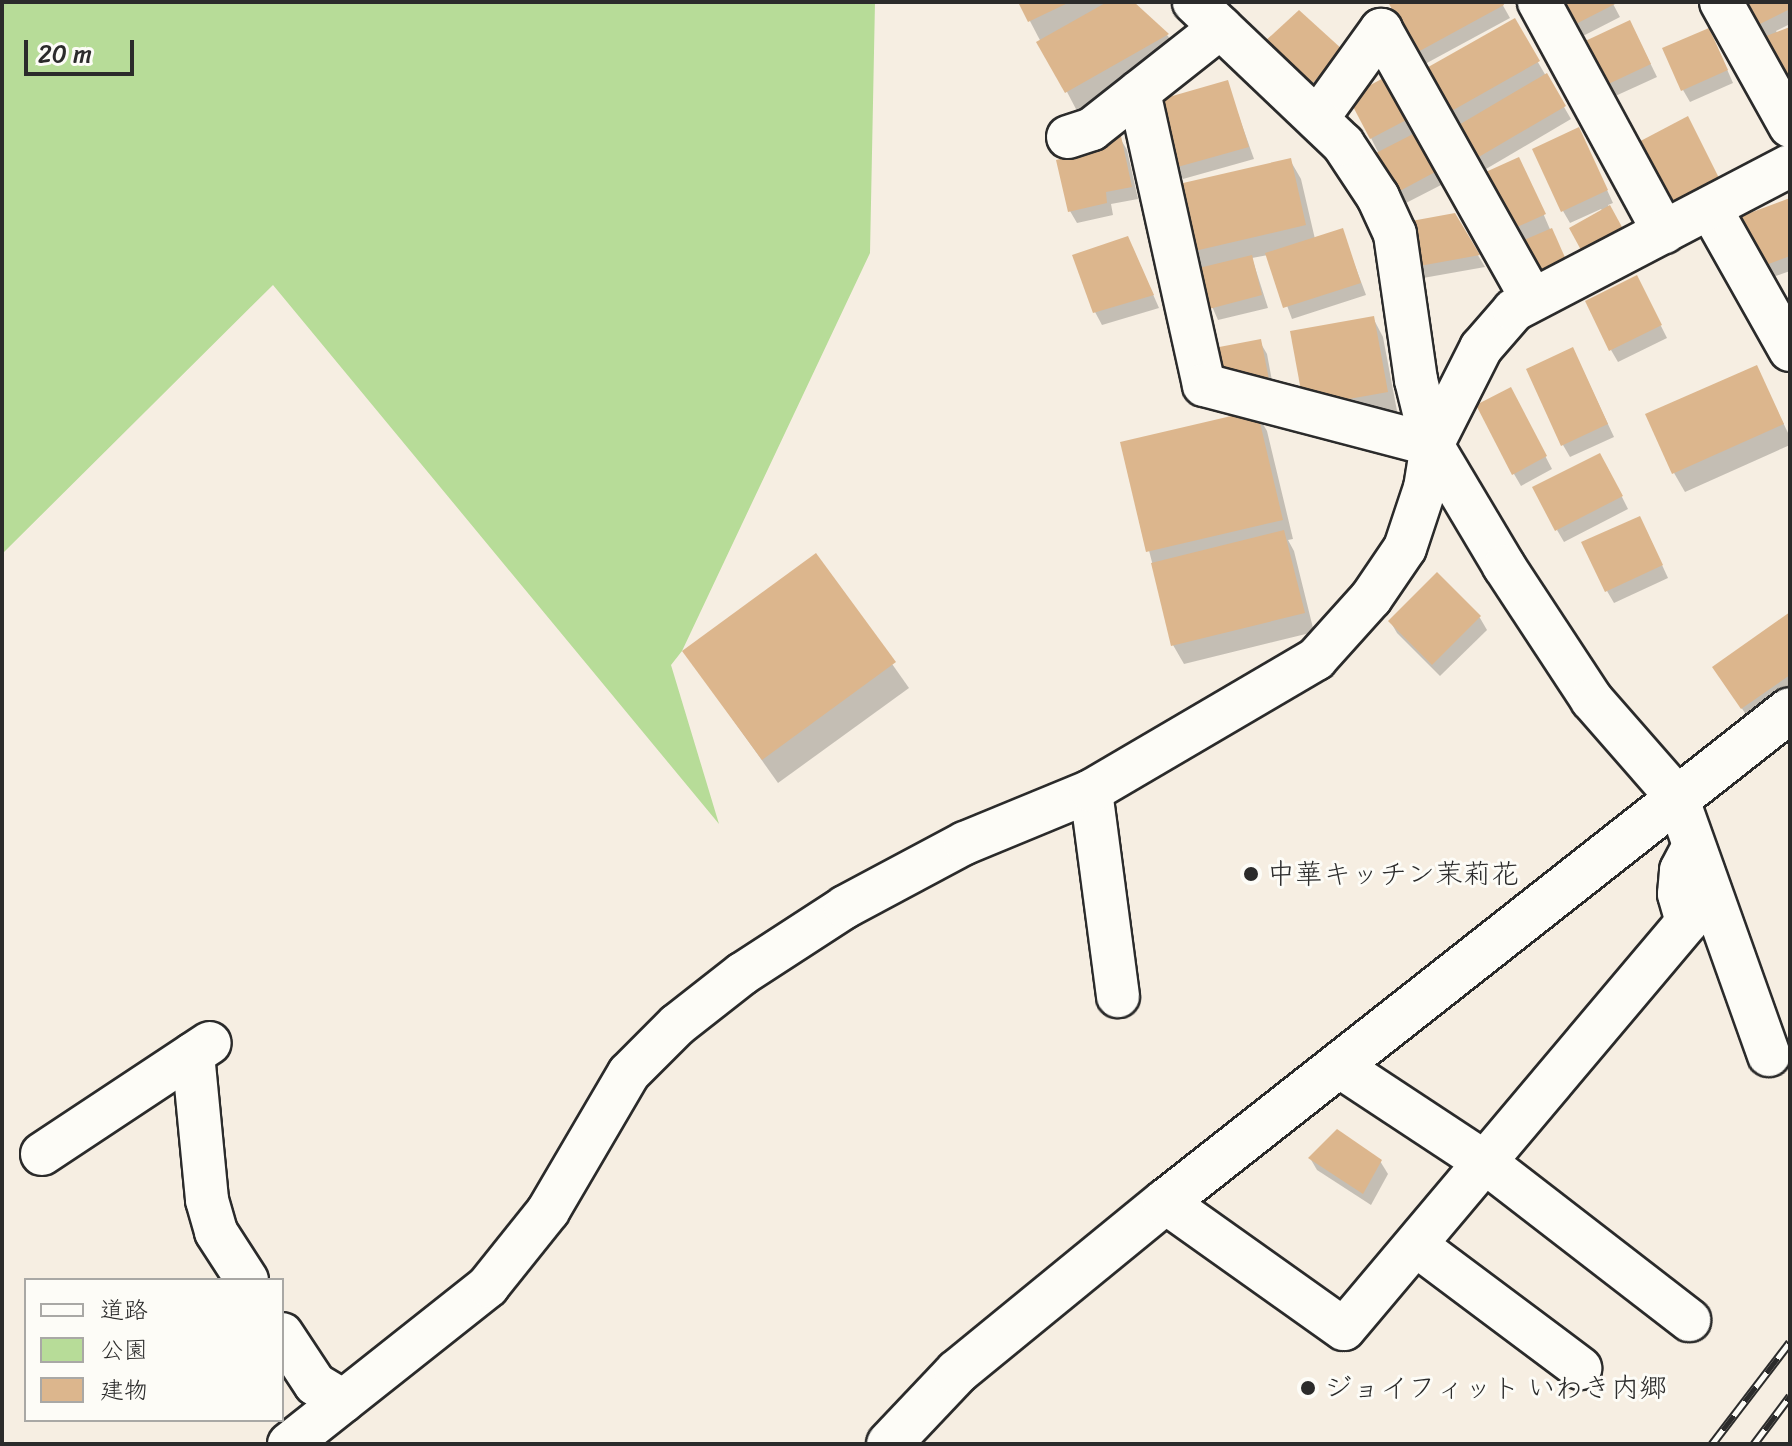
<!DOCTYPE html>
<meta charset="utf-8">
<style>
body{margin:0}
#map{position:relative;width:1792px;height:1446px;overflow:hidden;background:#f6eee2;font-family:Sriracha,"Klee One",sans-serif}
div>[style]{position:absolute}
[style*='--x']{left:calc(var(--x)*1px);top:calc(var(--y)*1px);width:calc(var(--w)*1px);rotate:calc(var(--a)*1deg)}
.green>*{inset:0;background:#b7dc98}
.shadow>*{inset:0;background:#0003}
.building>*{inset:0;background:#dcb68d}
.roads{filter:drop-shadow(2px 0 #2b2b2b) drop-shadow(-2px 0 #2b2b2b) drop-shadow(0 2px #2b2b2b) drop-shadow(0 -2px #2b2b2b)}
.street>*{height:42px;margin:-21px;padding:0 21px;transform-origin:21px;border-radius:21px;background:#fdfcf7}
.secondary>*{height:44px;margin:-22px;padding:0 22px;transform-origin:22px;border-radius:22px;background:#fdfcf7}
.rail>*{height:9px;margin-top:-4.5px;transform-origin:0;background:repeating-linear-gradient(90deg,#fdfcf7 0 18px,#2b2b2b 0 36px);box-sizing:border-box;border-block:2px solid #2b2b2b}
.dots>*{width:22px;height:22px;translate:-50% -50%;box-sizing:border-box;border:4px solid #fdfcf7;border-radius:50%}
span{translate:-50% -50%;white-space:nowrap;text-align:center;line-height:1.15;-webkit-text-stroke:6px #fdfcf7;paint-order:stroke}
.poi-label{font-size:28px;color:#2b2b2b}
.left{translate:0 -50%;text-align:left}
.frame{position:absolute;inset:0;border:4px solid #2b2b2b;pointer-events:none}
.legend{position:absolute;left:24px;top:1278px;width:260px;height:144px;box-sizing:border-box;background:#fdfcf7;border:2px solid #a9a8a5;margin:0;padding:10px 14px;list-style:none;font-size:24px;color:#2b2b2b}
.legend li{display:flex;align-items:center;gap:16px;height:40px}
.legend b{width:40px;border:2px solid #a9a8a5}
.scale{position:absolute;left:24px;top:40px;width:110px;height:36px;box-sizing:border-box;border:4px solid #2b2b2b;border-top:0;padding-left:10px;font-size:24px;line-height:28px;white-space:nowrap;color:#2b2b2b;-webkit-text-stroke:6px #fdfcf7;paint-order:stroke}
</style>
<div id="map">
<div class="green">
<i style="clip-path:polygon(2px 2px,875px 2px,870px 253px,682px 651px,671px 665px,719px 824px,273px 285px,2px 554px)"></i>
</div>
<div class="shadow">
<i style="clip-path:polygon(1020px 2px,1131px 2px,1168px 36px,1178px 54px,1077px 111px)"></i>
<i style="clip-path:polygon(1501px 2px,1510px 18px,1425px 64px,1391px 3px)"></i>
<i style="clip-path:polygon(1562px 2px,1612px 2px,1620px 17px,1581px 37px)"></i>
<i style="clip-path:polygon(1728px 2px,1790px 2px,1790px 24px,1776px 31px,1778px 34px,1790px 29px,1790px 89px)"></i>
<i style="clip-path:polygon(1514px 21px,1571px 119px,1486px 169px,1425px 71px)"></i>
<i style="clip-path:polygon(1636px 34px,1657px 77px,1611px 98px,1604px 86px)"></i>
<i style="clip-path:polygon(1715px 42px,1733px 83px,1690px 102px,1683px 90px)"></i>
<i style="clip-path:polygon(1341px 52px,1317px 98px,1271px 57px)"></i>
<i style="clip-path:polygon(1388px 77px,1443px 184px,1404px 204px,1371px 138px)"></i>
<i style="clip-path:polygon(1227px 83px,1254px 159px,1183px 179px,1175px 167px)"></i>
<i style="clip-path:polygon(1120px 138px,1127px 150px,1138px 199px,1111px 204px,1113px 215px,1077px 223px,1070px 211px)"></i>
<i style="clip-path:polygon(1585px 142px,1613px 203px,1608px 205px,1634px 251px,1601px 209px,1570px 223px,1563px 211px)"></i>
<i style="clip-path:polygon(1290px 160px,1301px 179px,1315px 239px,1342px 231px,1366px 295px,1292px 319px,1268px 255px,1252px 258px,1268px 308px,1218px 320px,1188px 252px)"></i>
<i style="clip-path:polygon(1525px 171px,1549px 227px,1576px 284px,1508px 231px)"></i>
<i style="clip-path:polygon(1790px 200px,1790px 271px,1767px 279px,1760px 267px)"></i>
<i style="clip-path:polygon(1454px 215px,1485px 267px,1423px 278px,1416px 266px)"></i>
<i style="clip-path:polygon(1134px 251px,1159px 308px,1102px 325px,1095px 312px)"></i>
<i style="clip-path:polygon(1643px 290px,1667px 338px,1618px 362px,1611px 350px)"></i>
<i style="clip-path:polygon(1373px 318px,1383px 337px,1397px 411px,1317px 425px)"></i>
<i style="clip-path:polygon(1260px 342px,1267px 354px,1276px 402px,1217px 350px)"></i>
<i style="clip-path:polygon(1579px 362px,1614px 437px,1570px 457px,1563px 445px)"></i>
<i style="clip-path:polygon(1756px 367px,1790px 437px,1790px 445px,1685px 492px,1674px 473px)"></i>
<i style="clip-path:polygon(1517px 402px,1552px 469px,1521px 486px,1514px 474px)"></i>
<i style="clip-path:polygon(1256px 412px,1267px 431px,1293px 539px,1288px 540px,1294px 551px,1314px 632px,1184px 664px,1173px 645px,1122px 444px)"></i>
<i style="clip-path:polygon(1607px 467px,1628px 509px,1564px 542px,1557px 530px)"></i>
<i style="clip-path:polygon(1646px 530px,1668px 578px,1614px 603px,1607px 591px)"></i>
<i style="clip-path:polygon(816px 556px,909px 688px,778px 783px,684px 651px)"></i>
<i style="clip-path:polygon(1437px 575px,1480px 618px,1487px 630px,1440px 676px,1397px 633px,1390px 621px)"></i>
<i style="clip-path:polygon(1790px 615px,1790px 692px,1750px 720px,1721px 679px)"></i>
<i style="clip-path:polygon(1310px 1158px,1380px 1161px,1388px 1174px,1371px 1205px,1317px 1170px)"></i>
</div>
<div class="building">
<i style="clip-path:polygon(1018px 2px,1070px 2px,1028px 22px)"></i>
<i style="clip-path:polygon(1107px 2px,1134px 2px,1169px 34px,1065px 93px,1036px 42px)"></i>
<i style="clip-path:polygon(1388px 2px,1503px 2px,1504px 5px,1416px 53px)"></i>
<i style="clip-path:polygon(1560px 2px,1613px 2px,1615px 4px,1572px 26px)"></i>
<i style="clip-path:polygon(1725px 2px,1790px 2px,1790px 9px,1742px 33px)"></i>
<i style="clip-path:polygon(1299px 10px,1343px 50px,1309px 87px,1262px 44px)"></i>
<i style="clip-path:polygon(1515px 18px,1540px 61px,1448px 113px,1423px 70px)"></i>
<i style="clip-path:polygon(1630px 20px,1651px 64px,1602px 87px,1581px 43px)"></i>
<i style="clip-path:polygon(1790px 27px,1790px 75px,1777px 80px,1761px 38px)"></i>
<i style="clip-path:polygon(1709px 28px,1728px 70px,1681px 91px,1662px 48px)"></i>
<i style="clip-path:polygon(1547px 73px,1566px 106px,1477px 158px,1457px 126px)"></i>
<i style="clip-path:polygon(1389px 75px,1412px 117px,1370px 139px,1348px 97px)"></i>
<i style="clip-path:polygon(1228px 80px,1249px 147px,1174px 168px,1155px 101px)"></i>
<i style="clip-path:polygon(1688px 116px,1721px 182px,1664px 210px,1631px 146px)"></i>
<i style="clip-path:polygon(1579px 127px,1608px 190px,1561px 212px,1532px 149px)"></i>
<i style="clip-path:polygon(1417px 132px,1437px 171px,1396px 193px,1376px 153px)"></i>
<i style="clip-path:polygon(1121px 136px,1132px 187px,1106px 192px,1107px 203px,1068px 212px,1056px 160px,1080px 154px,1078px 145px)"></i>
<i style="clip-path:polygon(1519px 157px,1546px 214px,1506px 232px,1479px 175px)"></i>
<i style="clip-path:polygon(1291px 158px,1306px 225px,1186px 253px,1170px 186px)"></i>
<i style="clip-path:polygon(1790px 198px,1790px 256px,1758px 268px,1739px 217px)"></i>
<i style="clip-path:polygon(1610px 205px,1628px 238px,1587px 261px,1569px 228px)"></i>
<i style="clip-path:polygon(1455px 213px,1480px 255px,1414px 267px,1406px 222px)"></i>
<i style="clip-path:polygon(1343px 228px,1361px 283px,1283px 308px,1265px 253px)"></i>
<i style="clip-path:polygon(1552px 228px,1571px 271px,1529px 289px,1510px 246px)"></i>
<i style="clip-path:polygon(1128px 236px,1154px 295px,1093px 313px,1072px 255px)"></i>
<i style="clip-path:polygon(1252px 255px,1262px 295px,1209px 309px,1199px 268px)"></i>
<i style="clip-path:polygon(1637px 275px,1662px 325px,1609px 351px,1585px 301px)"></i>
<i style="clip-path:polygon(1374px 316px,1388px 392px,1304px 407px,1290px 331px)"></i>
<i style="clip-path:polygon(1261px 339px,1271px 390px,1224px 399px,1214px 348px)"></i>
<i style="clip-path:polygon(1573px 347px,1608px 424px,1561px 446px,1526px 369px)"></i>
<i style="clip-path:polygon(1757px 365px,1784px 424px,1672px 474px,1645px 414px)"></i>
<i style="clip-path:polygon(1511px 387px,1547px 456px,1512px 475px,1476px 405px)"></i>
<i style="clip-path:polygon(1257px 410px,1283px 520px,1146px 552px,1120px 442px)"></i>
<i style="clip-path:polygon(1600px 453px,1623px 496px,1555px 531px,1532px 487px)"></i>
<i style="clip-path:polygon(1640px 516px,1663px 565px,1605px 592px,1581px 542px)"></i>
<i style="clip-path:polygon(1284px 530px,1305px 613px,1171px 646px,1151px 563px)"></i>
<i style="clip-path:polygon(816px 553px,896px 662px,762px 760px,682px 651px)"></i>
<i style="clip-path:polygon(1437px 572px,1481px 616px,1432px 665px,1388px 621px)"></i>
<i style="clip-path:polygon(1790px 612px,1790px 675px,1741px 709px,1712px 667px)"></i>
<i style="clip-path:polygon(1337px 1129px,1382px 1160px,1363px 1194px,1308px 1158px)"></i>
</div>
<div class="roads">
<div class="street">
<i style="--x:1539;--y:2;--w:262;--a:61.5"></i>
<i style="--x:1721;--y:2;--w:142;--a:60.9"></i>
<i style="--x:1139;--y:92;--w:300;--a:77.5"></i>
<i style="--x:1204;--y:385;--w:236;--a:14.7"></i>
<i style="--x:1432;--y:445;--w:141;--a:59.2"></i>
<i style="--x:1504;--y:566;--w:160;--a:56.7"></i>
<i style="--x:1592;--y:700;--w:129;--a:48.8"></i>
<i style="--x:1677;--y:797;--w:274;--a:70.4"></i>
<i style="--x:1317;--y:119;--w:110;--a:-54.3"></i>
<i style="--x:1381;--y:30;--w:308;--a:60.7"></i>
<i style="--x:1068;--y:137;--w:25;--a:-18"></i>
<i style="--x:1092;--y:129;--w:164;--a:-38.3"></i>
<i style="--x:1710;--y:208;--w:163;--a:60.6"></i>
<i style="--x:1432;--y:445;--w:109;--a:-63.2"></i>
<i style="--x:1481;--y:348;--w:50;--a:-49"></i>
<i style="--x:1514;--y:310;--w:311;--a:-27.6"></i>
<i style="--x:1091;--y:791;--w:207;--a:82.5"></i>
<i style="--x:193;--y:1054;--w:147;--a:84.5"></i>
<i style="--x:207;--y:1200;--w:33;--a:74"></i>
<i style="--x:216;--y:1232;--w:57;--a:57.1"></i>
<i style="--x:1339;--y:1066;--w:176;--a:33.4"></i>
<i style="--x:1486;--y:1163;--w:257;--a:37.7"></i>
<i style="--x:42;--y:1154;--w:201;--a:-33.5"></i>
<i style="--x:1165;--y:1202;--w:219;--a:35.4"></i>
<i style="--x:1344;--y:1329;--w:532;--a:-49.88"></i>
<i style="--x:1687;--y:922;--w:29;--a:-106"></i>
<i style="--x:1679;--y:894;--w:24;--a:-85"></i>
<i style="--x:1681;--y:870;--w:27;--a:-62"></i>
<i style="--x:1417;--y:1246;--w:204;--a:36.8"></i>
<i style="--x:282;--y:1334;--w:60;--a:56.6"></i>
<i style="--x:315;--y:1384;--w:33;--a:31"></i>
<i style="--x:289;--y:1444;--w:254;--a:-38.4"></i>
<i style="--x:488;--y:1286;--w:96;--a:-51.3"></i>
<i style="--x:548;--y:1211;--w:160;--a:-59.6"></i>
<i style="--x:629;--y:1073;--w:68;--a:-45"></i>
<i style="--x:677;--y:1025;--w:83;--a:-38.1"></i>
<i style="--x:742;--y:974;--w:123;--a:-33"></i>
<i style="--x:845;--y:907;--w:136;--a:-28.1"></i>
<i style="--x:965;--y:843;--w:136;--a:-22.4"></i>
<i style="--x:1091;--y:791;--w:261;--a:-30.4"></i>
<i style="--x:1316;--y:659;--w:82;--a:-48"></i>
<i style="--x:1371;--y:598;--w:60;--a:-55.8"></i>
<i style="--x:1405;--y:548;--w:63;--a:-71.6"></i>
<i style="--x:1425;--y:488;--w:44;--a:-80.8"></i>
<i style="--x:1432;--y:445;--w:67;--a:-103.8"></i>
<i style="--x:1416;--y:380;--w:148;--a:-98.2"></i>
<i style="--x:1395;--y:234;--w:41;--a:-114.7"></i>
<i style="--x:1378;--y:197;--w:64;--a:-123.4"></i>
<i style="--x:1343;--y:144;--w:206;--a:-136.4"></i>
</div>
<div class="secondary">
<i style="--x:889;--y:1444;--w:99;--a:-46.6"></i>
<i style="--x:957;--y:1372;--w:269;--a:-39.3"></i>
<i style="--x:1165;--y:1202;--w:795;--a:-38.21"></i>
</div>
</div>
<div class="rail">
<i style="--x:1712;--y:1444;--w:128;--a:-52.6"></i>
<i style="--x:1754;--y:1444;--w:60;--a:-53.1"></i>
</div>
<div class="dots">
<i style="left:1251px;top:874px;background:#2b2b2b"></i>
<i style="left:1308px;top:1388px;background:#2b2b2b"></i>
</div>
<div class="poi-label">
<span class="left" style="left:1267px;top:874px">中華キッチン茉莉花</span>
<span class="left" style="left:1324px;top:1388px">ジョイフィット いわき内郷</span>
</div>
<div class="frame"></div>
<ul class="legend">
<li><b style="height:10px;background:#fdfcf7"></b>道路</li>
<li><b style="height:22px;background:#b7dc98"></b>公園</li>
<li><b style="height:22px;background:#dcb68d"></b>建物</li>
</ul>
<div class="scale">20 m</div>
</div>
